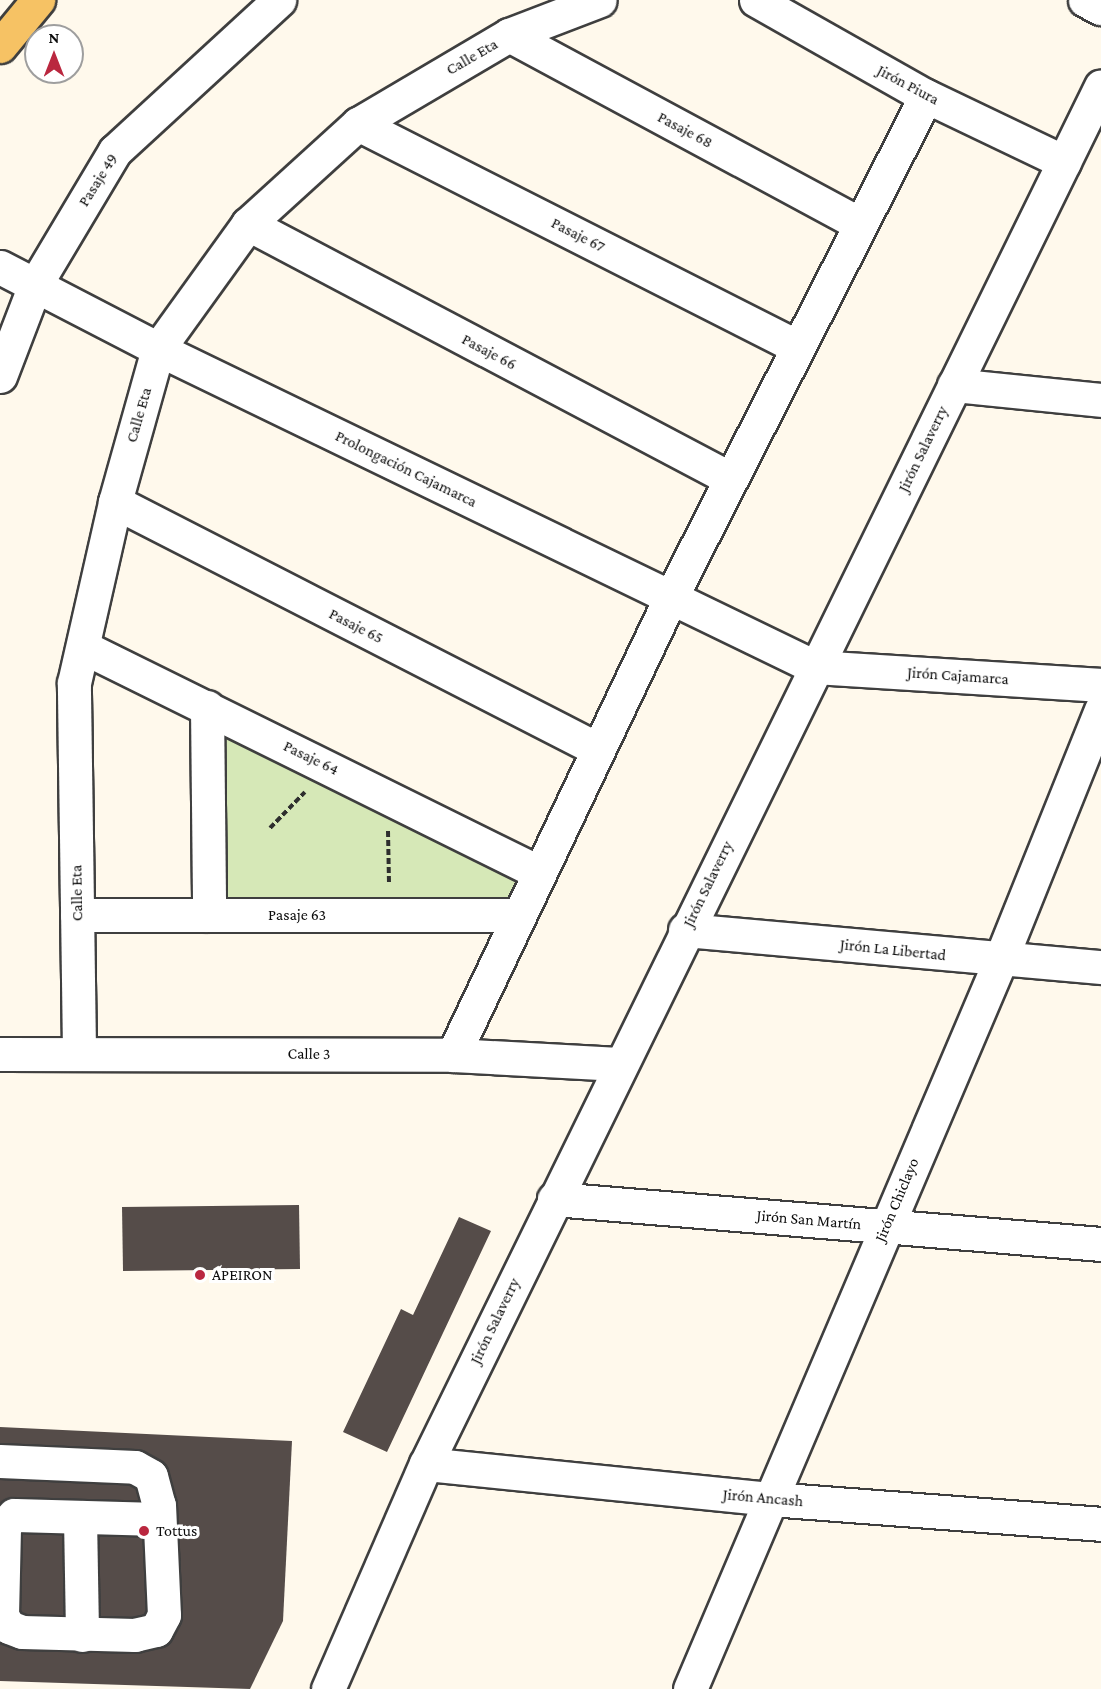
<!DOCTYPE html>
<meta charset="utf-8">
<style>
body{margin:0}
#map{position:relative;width:1101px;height:1689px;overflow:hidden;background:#fff9ec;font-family:"Crimson Pro",serif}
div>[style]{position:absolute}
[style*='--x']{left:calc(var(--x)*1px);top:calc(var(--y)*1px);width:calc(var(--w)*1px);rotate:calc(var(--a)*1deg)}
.green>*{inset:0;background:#d6e8b7}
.building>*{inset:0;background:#554c49}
.path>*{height:4px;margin-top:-2px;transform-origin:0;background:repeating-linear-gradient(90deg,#2e2e2e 0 6px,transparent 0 9px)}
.roads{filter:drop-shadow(2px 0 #3f3f3f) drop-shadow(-2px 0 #3f3f3f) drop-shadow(0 2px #3f3f3f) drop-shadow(0 -2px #3f3f3f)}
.minor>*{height:33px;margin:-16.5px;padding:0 16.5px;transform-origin:16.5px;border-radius:16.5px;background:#fff}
.major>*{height:33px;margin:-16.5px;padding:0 16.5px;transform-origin:16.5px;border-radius:16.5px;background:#f6c264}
.dots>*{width:16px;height:16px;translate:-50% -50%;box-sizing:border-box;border:3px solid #fff;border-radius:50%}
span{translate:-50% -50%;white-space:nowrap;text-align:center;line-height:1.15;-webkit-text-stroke:6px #fff;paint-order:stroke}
.street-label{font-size:16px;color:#0c0c0c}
.poi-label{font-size:16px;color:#0c0c0c}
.left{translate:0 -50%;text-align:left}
.north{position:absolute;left:24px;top:24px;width:60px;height:60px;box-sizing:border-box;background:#fff;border:2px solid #9e9e9e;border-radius:50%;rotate:0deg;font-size:16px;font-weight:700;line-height:24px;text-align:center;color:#0c0c0c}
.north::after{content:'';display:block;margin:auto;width:21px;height:27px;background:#ba273f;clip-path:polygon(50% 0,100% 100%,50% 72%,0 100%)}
</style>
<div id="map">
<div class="green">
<i style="clip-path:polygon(221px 723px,523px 876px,514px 901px,218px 899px)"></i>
</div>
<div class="building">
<i style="clip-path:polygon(299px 1205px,300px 1269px,123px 1271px,122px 1207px)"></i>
<i style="clip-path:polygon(459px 1217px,491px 1231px,387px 1452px,343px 1432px,401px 1309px,413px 1315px)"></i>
<i style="clip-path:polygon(0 1427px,292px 1441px,283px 1621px,250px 1689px,0 1681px)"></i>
</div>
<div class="path">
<i style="--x:270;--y:828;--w:50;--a:-45.8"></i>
<i style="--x:388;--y:831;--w:53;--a:88.9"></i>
</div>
<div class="roads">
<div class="minor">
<i style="--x:756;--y:0;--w:195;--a:29.5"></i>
<i style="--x:926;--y:96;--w:153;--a:25.6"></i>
<i style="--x:1085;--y:0;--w:18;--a:27"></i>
<i style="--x:509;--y:35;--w:399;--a:28.3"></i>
<i style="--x:358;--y:124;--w:493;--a:26.9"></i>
<i style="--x:248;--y:224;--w:546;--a:27.83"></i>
<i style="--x:0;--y:267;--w:178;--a:27.4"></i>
<i style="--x:158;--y:349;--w:730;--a:25.83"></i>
<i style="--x:815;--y:667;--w:287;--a:3.6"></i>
<i style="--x:0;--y:376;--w:97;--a:-69"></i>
<i style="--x:35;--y:285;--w:156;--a:-59.2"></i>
<i style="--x:115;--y:151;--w:223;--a:-42.6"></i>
<i style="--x:954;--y:385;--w:148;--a:5.8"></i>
<i style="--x:115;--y:502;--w:542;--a:27.13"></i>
<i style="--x:83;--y:647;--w:508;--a:26.31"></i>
<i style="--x:207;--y:707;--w:208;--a:89.4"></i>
<i style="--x:77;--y:915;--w:439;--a:0"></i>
<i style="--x:685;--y:930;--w:418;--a:5.1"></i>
<i style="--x:79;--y:1051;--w:368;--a:-90.8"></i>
<i style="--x:74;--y:683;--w:186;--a:-77.2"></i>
<i style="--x:115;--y:502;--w:159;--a:-74.3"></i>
<i style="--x:158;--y:349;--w:154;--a:-54.2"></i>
<i style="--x:248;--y:224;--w:149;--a:-42.3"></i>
<i style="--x:358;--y:124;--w:175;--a:-30.5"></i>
<i style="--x:509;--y:35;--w:97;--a:-21"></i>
<i style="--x:0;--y:1054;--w:453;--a:0.1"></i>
<i style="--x:453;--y:1055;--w:166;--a:3.1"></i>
<i style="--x:453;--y:1055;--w:507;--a:-64.55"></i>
<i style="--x:671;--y:597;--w:562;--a:-63.02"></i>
<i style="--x:554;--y:1199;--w:549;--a:4.7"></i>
<i style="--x:0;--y:1461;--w:135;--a:2.5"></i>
<i style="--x:135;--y:1467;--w:18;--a:29"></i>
<i style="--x:151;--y:1476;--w:30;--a:75"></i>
<i style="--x:159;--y:1505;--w:110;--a:87.4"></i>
<i style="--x:164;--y:1615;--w:17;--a:118"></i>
<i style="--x:156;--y:1630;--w:22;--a:167"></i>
<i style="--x:135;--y:1635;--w:113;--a:-178.5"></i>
<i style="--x:22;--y:1632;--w:14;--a:-159"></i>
<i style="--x:9;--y:1627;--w:13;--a:-122"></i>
<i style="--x:2;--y:1616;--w:91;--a:-88.7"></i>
<i style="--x:4;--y:1525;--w:14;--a:-45"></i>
<i style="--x:14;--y:1515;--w:145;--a:1.6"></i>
<i style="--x:426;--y:1464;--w:346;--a:5.8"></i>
<i style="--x:770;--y:1499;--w:332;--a:4.3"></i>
<i style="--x:80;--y:1517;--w:118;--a:89"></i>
<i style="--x:328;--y:1689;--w:245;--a:-66.5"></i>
<i style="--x:426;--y:1464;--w:1534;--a:-63.9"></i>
<i style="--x:690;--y:1689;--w:791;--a:-66.93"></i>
<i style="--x:1000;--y:961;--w:271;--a:-68.1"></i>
</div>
<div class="major">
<i style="--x:0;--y:46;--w:60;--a:-50.4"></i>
</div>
</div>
<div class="dots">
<i style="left:200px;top:1275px;background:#ba273f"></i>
<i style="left:144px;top:1531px;background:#ba273f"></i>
</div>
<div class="street-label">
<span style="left:472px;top:57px;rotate:-30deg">Calle Eta</span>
<span style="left:908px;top:85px;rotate:28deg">Jirón Piura</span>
<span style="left:685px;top:130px;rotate:28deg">Pasaje 68</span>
<span style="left:98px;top:180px;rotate:-58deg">Pasaje 49</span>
<span style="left:578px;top:235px;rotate:27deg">Pasaje 67</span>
<span style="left:489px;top:352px;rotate:28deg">Pasaje 66</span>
<span style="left:139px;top:415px;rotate:-74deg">Calle Eta</span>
<span style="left:923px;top:449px;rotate:-64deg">Jirón Salaverry</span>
<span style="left:406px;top:469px;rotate:26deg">Prolongación Cajamarca</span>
<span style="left:356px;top:626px;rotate:27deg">Pasaje 65</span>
<span style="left:958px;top:676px;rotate:4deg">Jirón Cajamarca</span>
<span style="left:311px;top:758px;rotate:26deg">Pasaje 64</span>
<span style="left:708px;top:884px;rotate:-64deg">Jirón Salaverry</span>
<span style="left:77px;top:893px;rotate:-91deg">Calle Eta</span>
<span style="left:297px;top:915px">Pasaje 63</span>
<span style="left:893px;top:950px;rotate:6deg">Jirón La Libertad</span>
<span style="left:309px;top:1054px;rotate:1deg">Calle 3</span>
<span style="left:897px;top:1200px;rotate:-67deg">Jirón Chiclayo</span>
<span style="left:809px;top:1220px;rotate:5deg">Jirón San Martín</span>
<span style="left:495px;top:1321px;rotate:-64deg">Jirón Salaverry</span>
<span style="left:763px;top:1498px;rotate:5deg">Jirón Ancash</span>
</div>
<div class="poi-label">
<span class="left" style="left:212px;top:1275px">APEIRON</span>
<span class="left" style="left:156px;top:1531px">Tottus</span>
</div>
<div class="north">N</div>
</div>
